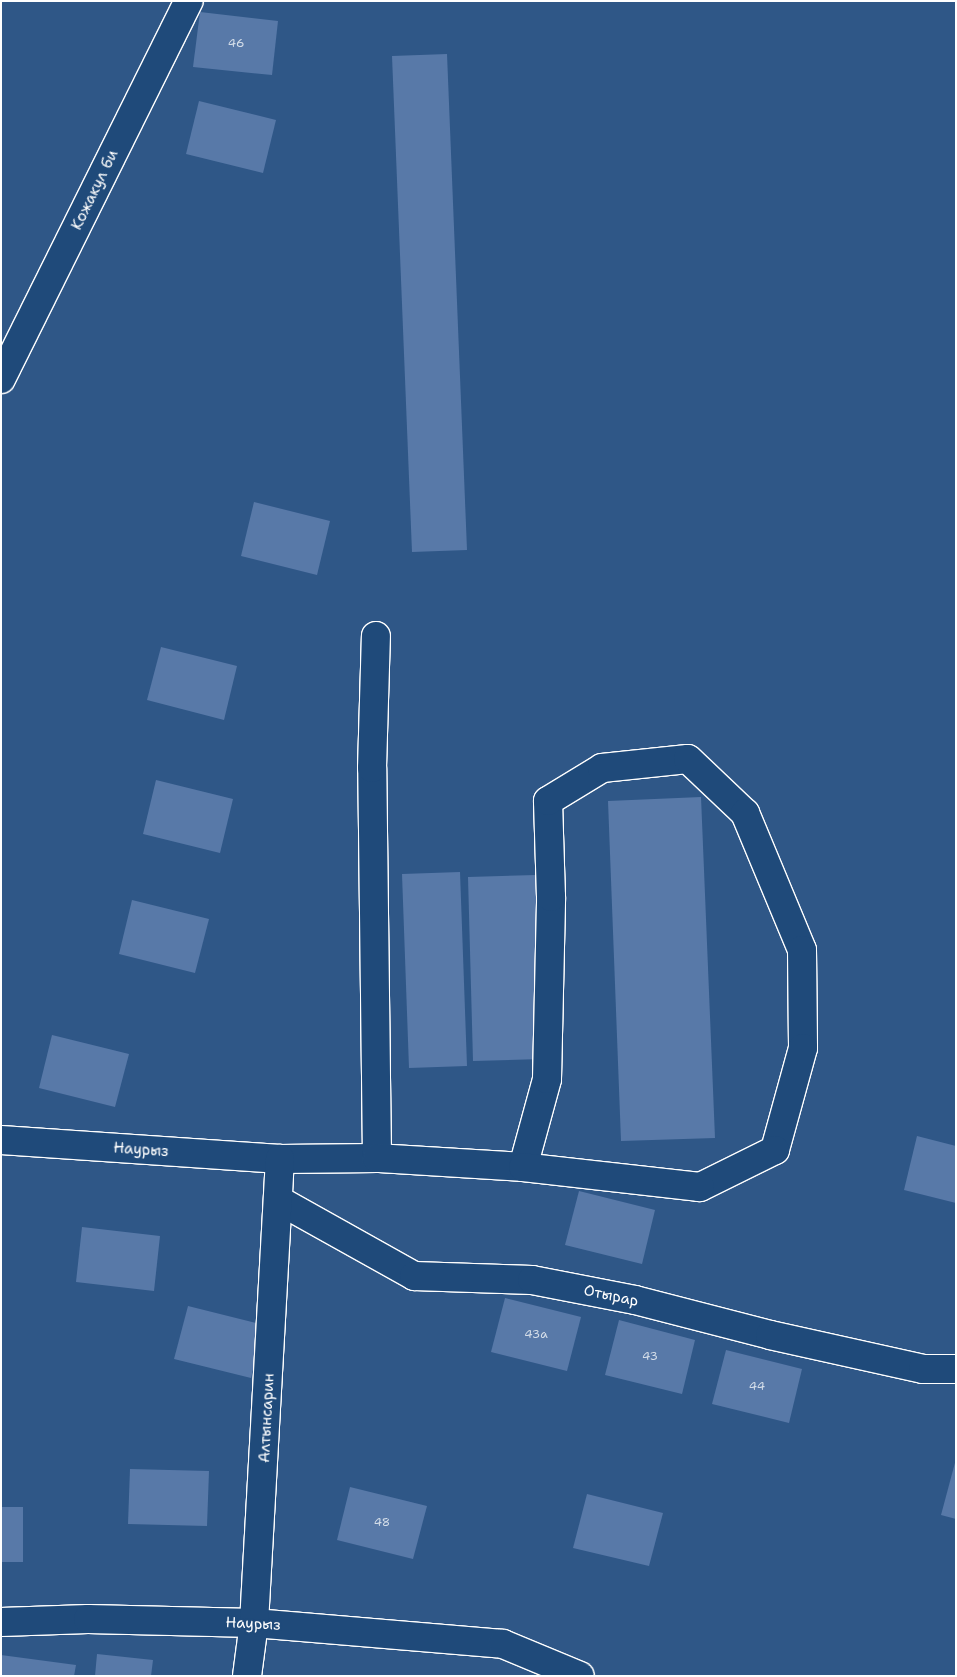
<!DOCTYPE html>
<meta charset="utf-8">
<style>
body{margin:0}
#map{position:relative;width:957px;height:1677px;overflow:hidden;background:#2f5787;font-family:"Shantell Sans",sans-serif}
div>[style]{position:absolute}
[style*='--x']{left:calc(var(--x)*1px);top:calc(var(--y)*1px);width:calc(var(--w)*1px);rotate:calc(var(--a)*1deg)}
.building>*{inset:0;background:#5879a8}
.roads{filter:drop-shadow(1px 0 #fff) drop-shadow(-1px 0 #fff) drop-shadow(0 1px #fff) drop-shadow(0 -1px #fff)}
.minor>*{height:28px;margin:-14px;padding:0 14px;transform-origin:14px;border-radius:14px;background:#1f4a7a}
span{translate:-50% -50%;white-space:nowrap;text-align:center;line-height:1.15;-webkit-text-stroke:4.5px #1f4a7a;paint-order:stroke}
.number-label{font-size:12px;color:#d5dee9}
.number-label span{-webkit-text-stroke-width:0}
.street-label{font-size:15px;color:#fff}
.frame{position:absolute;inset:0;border:2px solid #fff;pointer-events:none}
</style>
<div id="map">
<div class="building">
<i style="clip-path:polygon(200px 12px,278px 21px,272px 75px,193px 67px)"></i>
<i style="clip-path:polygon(447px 54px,467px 550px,412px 552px,392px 56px)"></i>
<i style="clip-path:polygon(199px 101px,276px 120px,263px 173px,186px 154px)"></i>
<i style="clip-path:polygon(254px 502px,330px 521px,317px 575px,241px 556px)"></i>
<i style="clip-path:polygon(161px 647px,237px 666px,224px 720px,147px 700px)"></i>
<i style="clip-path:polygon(156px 780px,233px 799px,220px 853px,143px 834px)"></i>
<i style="clip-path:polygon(701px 797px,715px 1138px,621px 1141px,608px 801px)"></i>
<i style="clip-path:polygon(460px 872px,467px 1066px,409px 1068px,402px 874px)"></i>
<i style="clip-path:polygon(536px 875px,542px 1059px,473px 1061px,468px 877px)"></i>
<i style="clip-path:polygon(132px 900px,209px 919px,195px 973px,119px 954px)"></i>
<i style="clip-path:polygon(52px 1035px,129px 1054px,115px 1107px,39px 1088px)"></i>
<i style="clip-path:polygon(917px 1136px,956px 1146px,956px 1203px,904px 1190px)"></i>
<i style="clip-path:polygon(579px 1191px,655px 1210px,642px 1264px,565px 1245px)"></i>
<i style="clip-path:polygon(82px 1227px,160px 1236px,154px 1291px,76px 1282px)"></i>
<i style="clip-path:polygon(505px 1298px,581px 1317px,567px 1371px,491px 1352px)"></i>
<i style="clip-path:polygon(188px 1306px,264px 1325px,251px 1378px,174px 1359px)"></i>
<i style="clip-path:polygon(619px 1320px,695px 1340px,682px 1394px,605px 1375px)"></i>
<i style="clip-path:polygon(726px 1350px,802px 1369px,789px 1423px,712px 1404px)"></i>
<i style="clip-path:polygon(956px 1459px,956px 1519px,941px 1515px)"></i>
<i style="clip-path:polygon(130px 1469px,209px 1471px,207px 1526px,128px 1524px)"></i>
<i style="clip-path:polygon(350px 1487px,427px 1506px,413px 1559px,337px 1540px)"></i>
<i style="clip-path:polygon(587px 1494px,663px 1513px,649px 1566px,573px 1548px)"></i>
<i style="clip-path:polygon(1px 1507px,23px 1507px,23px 1562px,1px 1562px)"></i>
<i style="clip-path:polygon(97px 1654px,153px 1660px,151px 1676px,95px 1676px)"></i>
<i style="clip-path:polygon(1px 1655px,76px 1665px,74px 1676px,1px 1676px)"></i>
</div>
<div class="roads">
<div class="minor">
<i style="--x:1;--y:379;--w:422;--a:-63.6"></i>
<i style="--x:1;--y:1140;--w:280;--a:3.9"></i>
<i style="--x:280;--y:1159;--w:97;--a:-0.6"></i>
<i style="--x:377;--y:1158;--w:390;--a:-90.7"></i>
<i style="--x:372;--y:768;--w:132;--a:-88.3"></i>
<i style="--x:377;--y:1158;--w:146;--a:3.5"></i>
<i style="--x:523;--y:1167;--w:91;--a:-74.7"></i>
<i style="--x:547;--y:1079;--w:182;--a:-88.7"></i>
<i style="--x:551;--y:897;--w:96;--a:-91.8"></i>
<i style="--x:548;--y:801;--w:63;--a:-31.4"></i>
<i style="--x:602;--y:768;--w:86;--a:-6"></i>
<i style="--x:688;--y:759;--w:79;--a:43.5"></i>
<i style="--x:745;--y:813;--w:148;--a:67.4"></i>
<i style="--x:802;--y:950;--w:98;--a:89.4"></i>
<i style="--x:803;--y:1048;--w:106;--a:105.4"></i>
<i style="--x:775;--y:1150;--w:84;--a:153.7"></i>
<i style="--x:700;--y:1187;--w:178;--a:-173.6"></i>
<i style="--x:280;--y:1201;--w:154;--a:29.2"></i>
<i style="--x:414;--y:1276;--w:118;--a:1.9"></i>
<i style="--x:532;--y:1280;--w:105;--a:11"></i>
<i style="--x:635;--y:1300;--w:139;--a:14.5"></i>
<i style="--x:770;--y:1335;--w:157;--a:12.5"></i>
<i style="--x:923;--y:1369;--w:33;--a:0"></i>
<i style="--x:1;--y:1622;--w:87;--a:-2"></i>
<i style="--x:88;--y:1619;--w:166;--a:1.4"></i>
<i style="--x:254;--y:1623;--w:250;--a:4.8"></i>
<i style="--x:503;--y:1644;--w:83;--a:22.6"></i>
<i style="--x:247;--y:1676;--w:53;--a:-82.5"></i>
<i style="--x:254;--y:1623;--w:465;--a:-86.8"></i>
</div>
</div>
<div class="number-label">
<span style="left:236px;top:44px">46</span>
<span style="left:536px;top:1335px">43а</span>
<span style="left:650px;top:1357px">43</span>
<span style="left:757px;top:1387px">44</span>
<span style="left:382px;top:1523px">48</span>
</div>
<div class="street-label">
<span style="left:95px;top:190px;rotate:-64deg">Кожакул би</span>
<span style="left:141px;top:1150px;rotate:4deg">Наурыз</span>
<span style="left:611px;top:1296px;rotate:12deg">Отырар</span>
<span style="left:267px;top:1418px;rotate:-87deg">Алтынсарин</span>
<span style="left:253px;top:1624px;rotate:3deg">Наурыз</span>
</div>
<div class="frame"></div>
</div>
